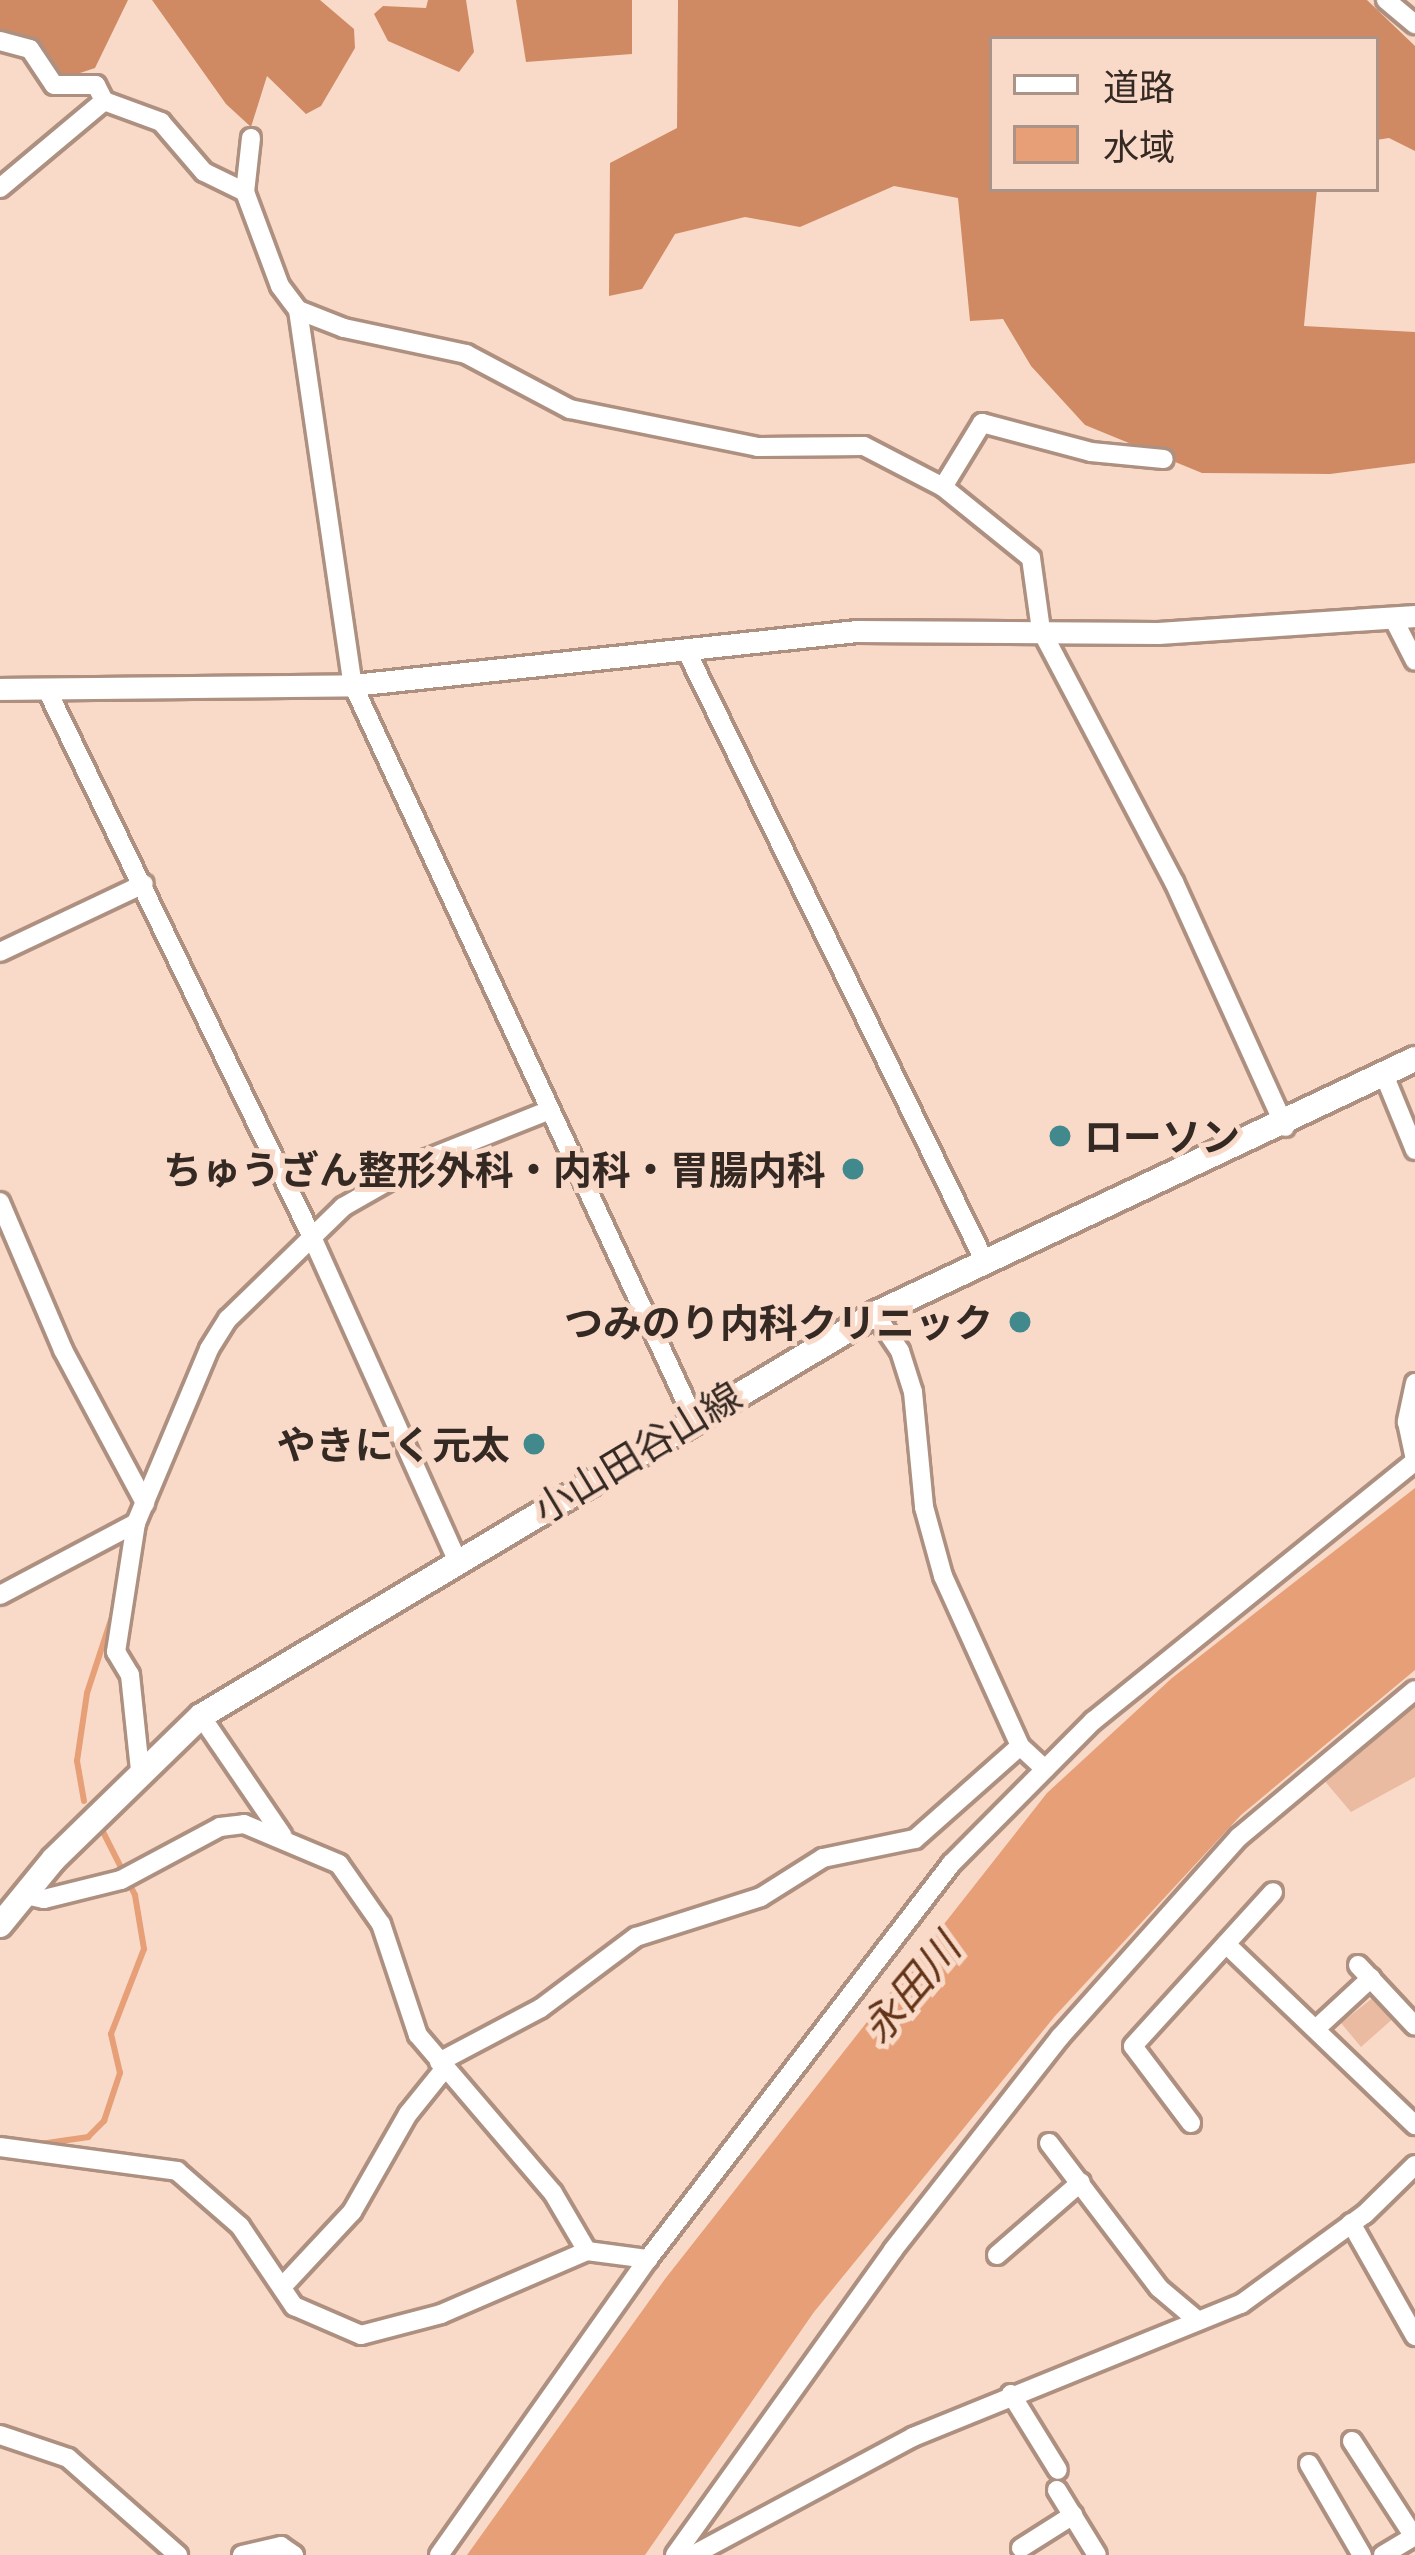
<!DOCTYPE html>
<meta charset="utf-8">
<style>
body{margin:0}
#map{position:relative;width:1415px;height:2555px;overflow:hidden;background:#f9dac9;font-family:"Exo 2","Noto Sans JP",sans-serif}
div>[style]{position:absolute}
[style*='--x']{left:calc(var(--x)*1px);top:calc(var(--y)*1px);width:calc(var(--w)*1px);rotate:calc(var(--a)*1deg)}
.green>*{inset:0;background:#eabaa1}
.forest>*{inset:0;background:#d08a63}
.water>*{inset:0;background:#e79f77}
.stream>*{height:6px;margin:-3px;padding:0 3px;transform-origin:3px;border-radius:3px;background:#e79f77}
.roads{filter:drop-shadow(3px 0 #ae9081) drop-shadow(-3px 0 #ae9081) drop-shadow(0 3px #ae9081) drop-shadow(0 -3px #ae9081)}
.minor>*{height:18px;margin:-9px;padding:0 9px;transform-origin:9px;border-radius:9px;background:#fff}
.tertiary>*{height:21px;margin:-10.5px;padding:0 10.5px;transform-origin:10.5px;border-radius:10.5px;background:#fff}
.secondary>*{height:24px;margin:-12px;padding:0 12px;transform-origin:12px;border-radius:12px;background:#fff}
.dots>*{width:33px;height:33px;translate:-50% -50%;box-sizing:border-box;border:6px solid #f9dac9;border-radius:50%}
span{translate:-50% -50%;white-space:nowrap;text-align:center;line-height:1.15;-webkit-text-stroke:10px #f9dac9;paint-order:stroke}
.poi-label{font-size:39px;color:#352923;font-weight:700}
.left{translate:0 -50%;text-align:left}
.right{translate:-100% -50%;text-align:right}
.street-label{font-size:39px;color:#352923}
.water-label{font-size:42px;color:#623317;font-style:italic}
.legend{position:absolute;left:989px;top:36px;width:390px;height:156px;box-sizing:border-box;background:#f9dac9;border:3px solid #ab9387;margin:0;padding:15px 21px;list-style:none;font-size:36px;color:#352923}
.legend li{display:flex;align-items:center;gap:24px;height:60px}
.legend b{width:60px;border:3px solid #ab9387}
</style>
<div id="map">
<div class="green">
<i style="clip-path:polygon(1415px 1697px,1415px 1777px,1351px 1812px,1317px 1772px)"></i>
<i style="clip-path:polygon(1375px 1996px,1396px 2016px,1361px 2047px,1341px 2023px)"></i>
</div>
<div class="forest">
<i style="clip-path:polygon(0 0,128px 0,95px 68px,68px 77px,52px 74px,30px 41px,0 35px)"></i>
<i style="clip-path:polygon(152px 0,320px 0,354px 29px,355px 48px,321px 106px,306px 114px,267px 76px,251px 127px,226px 104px)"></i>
<i style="clip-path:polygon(428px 0,466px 0,474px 52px,459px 72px,388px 41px,374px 14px,383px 6px,426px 8px)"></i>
<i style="clip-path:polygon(516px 0,632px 0,632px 54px,526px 62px)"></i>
<i style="clip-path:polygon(678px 0,1367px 0,1415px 46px,1415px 151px,1389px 138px,1376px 140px,1376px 39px,992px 39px,992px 189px,1317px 189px,1304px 326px,1415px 332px,1415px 463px,1330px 474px,1202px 473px,1085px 425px,1031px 366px,1003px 319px,970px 321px,958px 198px,894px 186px,800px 227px,745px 217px,675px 234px,642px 289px,609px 296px,610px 163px,677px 128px)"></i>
</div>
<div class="water">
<i style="clip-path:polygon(1415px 1488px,1415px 1670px,1241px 1815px,1055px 2016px,814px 2312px,645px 2555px,467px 2555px,665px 2279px,1047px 1793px,1172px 1678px)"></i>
</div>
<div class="stream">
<i style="--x:84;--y:1801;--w:41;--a:-99.9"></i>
<i style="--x:77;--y:1761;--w:69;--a:-81.6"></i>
<i style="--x:87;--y:1693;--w:86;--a:-71.8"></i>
<i style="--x:40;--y:2144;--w:49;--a:-8.3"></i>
<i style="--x:88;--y:2137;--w:23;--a:-45"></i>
<i style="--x:104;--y:2121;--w:51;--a:-71.6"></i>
<i style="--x:120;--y:2073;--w:40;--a:-103"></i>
<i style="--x:111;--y:2034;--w:91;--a:-68.8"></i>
<i style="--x:144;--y:1949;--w:55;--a:-99.5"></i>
<i style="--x:135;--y:1895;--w:71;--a:-116.9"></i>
</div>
<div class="roads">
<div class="minor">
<i style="--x:1386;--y:0;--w:38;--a:40"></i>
<i style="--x:0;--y:41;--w:31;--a:15"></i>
<i style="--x:30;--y:49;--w:43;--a:56.3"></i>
<i style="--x:54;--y:85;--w:42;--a:0"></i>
<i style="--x:96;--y:85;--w:18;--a:63"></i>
<i style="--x:251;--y:138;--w:54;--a:96.3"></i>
<i style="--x:245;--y:192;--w:100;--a:69.6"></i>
<i style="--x:280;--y:286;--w:30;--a:53"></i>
<i style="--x:298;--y:310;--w:49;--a:21.4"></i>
<i style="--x:344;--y:328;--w:125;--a:12"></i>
<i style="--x:466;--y:354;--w:118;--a:27.9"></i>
<i style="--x:570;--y:409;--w:192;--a:11.4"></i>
<i style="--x:758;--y:447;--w:106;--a:-0.5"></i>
<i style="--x:864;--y:446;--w:89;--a:27.4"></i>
<i style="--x:943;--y:487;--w:113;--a:38.9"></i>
<i style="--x:1031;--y:558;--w:73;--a:82.1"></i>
<i style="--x:1041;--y:630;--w:285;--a:62.2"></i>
<i style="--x:1174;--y:882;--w:269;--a:65.6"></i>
<i style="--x:0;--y:188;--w:136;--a:-39.9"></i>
<i style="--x:104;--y:101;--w:61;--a:20.2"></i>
<i style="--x:161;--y:122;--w:66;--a:49.3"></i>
<i style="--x:204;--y:172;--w:46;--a:26"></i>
<i style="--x:298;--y:310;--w:379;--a:81.7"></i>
<i style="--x:353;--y:685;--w:807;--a:65.09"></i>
<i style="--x:943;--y:487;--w:75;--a:-58.6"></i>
<i style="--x:982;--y:423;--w:113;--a:14.9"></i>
<i style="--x:1091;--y:452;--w:73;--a:5.5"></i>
<i style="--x:1393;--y:618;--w:48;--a:62.9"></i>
<i style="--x:686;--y:650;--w:679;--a:63.96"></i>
<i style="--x:48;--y:692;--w:603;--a:64.16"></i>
<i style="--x:311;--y:1235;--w:356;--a:65.8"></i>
<i style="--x:0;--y:952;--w:159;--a:-25.3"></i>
<i style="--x:1385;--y:1077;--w:79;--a:67.7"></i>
<i style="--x:0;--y:1202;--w:161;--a:66.9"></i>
<i style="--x:63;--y:1350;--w:174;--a:61.8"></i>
<i style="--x:875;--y:1314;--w:45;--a:56"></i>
<i style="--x:900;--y:1351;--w:43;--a:72.4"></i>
<i style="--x:913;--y:1392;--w:116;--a:84.5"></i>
<i style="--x:924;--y:1507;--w:72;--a:74.6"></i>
<i style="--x:943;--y:1576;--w:187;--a:65.6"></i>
<i style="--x:1020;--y:1746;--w:34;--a:43"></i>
<i style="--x:1415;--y:1383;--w:40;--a:102"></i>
<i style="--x:1407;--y:1422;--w:39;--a:78"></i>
<i style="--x:0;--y:1595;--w:154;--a:-27.9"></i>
<i style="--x:201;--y:1716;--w:145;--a:55.7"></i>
<i style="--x:140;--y:1770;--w:96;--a:-96"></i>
<i style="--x:130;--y:1675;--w:27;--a:-121"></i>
<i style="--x:116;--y:1652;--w:131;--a:-81.2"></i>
<i style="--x:136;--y:1523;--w:189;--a:-67.2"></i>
<i style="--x:209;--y:1349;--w:36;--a:-58"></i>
<i style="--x:228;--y:1319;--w:161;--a:-44.2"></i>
<i style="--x:343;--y:1207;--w:97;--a:-29.7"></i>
<i style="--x:427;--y:1159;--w:132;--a:-21.7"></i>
<i style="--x:26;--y:1895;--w:18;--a:13"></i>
<i style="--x:44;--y:1899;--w:79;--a:-13.9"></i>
<i style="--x:121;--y:1880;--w:112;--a:-28.2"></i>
<i style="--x:220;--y:1827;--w:24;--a:-7"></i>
<i style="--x:244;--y:1824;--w:103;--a:22.8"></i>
<i style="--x:339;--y:1864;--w:73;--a:55"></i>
<i style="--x:381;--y:1924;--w:117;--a:71.6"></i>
<i style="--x:418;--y:2035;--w:208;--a:49.5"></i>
<i style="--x:553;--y:2193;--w:67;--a:59.6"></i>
<i style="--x:1226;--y:1944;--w:262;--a:43.8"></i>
<i style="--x:1358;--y:1965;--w:83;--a:46.9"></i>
<i style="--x:1319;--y:2026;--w:71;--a:-42.7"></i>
<i style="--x:439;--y:2062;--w:115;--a:-27.9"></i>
<i style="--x:541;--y:2008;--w:119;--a:-36.8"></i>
<i style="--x:636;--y:1937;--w:131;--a:-17.7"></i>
<i style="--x:761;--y:1897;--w:73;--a:-32.2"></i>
<i style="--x:823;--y:1858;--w:94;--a:-11.7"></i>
<i style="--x:915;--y:1839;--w:140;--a:-41.5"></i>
<i style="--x:1191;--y:2123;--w:96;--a:-127"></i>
<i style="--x:1133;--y:2046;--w:208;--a:-47.7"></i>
<i style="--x:1049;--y:2143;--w:182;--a:52.8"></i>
<i style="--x:1159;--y:2288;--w:51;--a:40.2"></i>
<i style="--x:0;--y:2147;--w:179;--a:7.7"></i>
<i style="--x:177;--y:2171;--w:84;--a:41.1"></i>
<i style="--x:240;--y:2226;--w:97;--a:56"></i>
<i style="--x:294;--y:2306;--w:73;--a:23.4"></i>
<i style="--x:361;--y:2335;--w:83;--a:-14.7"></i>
<i style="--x:441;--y:2314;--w:159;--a:-23.3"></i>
<i style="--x:587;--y:2251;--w:62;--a:7.5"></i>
<i style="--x:1351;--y:2223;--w:130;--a:60.5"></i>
<i style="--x:997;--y:2255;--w:111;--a:-41"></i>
<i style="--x:282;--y:2287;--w:103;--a:-47"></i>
<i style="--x:352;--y:2212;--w:113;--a:-60.3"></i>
<i style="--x:408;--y:2114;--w:59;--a:-51.2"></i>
<i style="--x:1011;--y:2394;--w:89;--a:58.3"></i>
<i style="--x:0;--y:2435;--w:72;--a:18.7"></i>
<i style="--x:68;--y:2458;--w:147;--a:41.4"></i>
<i style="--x:1352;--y:2441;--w:114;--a:57.1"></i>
<i style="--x:1309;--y:2464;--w:105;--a:59.8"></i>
<i style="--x:1057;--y:2490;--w:76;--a:58.4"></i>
<i style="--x:1021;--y:2548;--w:62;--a:-32.4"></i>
<i style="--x:242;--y:2555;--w:40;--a:-13"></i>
<i style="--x:281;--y:2546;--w:16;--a:35"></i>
<i style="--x:439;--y:2555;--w:362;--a:-54.8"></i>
<i style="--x:648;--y:2259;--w:498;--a:-52.5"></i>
<i style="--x:951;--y:1864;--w:202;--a:-45.2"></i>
<i style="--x:1093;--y:1721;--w:414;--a:-38.9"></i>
<i style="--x:675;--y:2555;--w:375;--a:-54.4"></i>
<i style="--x:893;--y:2250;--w:271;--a:-51.9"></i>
<i style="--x:1060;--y:2037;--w:268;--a:-48.2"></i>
<i style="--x:1239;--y:1837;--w:229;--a:-39.9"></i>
<i style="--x:693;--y:2555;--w:250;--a:-28.2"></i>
<i style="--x:913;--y:2437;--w:354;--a:-22.1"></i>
<i style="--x:1241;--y:2304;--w:153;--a:-36"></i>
<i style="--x:1365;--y:2214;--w:70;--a:-44.4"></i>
<i style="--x:1383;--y:2555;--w:37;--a:-31"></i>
</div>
<div class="tertiary">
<i style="--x:0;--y:689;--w:353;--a:-0.6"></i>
<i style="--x:353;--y:685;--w:507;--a:-6.12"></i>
<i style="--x:857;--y:631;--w:301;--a:0.4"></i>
<i style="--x:1158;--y:633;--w:258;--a:-3.8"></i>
</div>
<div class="secondary">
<i style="--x:0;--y:1925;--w:85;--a:-50.7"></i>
<i style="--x:54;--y:1859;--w:205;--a:-44.2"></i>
<i style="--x:201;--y:1716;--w:785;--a:-30.81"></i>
<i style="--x:875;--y:1314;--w:597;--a:-25.28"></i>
</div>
</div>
<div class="dots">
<i style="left:1060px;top:1136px;background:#41898c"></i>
<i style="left:853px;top:1169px;background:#41898c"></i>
<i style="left:1020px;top:1322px;background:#41898c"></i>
<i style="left:534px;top:1444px;background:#41898c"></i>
</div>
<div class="poi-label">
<span class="left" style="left:1084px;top:1136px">ローソン</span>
<span class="right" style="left:826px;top:1169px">ちゅうざん整形外科・内科・胃腸内科</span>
<span class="right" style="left:993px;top:1322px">つみのり内科クリニック</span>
<span class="right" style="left:510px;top:1444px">やきにく元太</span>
</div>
<div class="street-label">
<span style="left:637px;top:1452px;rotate:-31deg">小山田谷山線</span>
</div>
<div class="water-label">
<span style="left:909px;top:1987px;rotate:-50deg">永田川</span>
</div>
<ul class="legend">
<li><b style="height:15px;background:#fff"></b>道路</li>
<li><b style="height:33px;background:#e79f77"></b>水域</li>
</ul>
</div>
